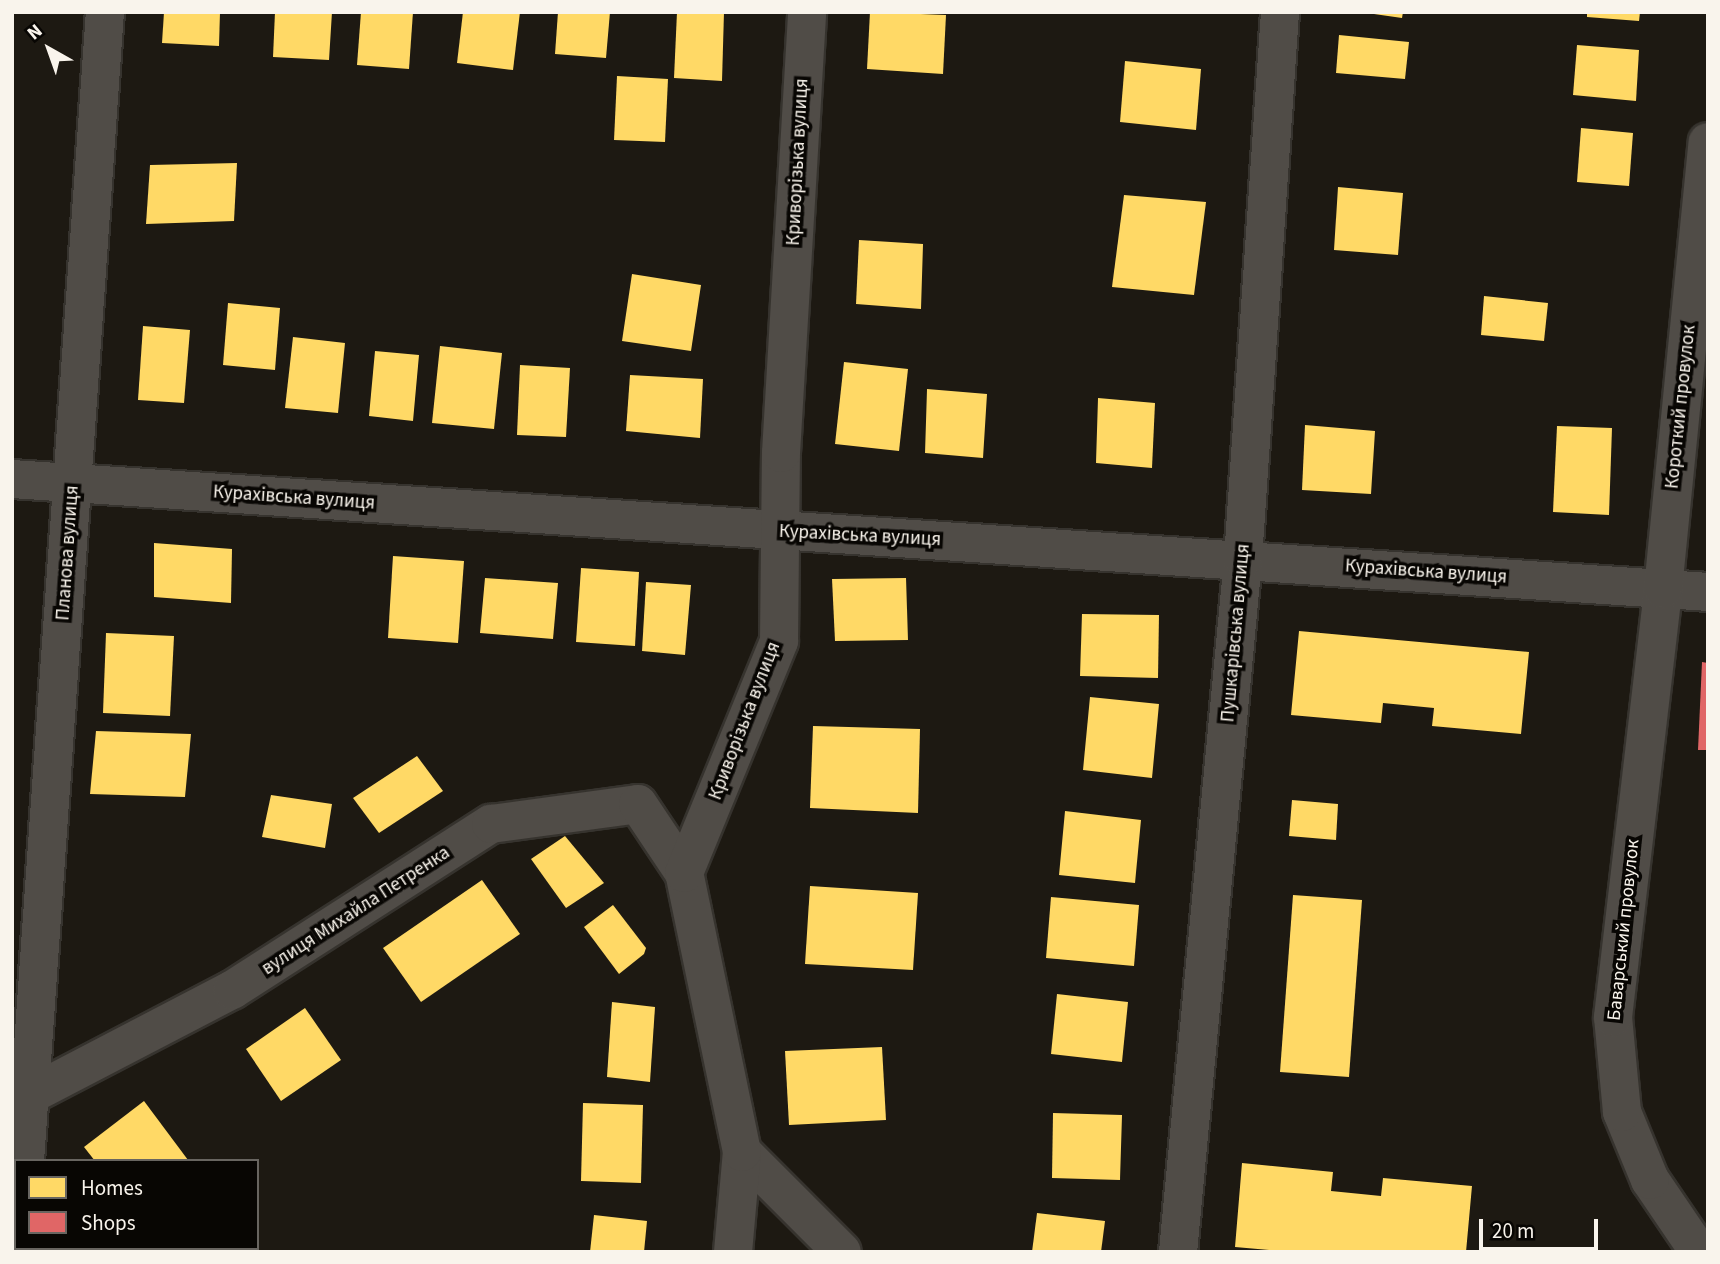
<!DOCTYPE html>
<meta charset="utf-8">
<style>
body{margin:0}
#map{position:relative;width:1720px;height:1264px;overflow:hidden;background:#1d1912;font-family:"Source Sans 3",sans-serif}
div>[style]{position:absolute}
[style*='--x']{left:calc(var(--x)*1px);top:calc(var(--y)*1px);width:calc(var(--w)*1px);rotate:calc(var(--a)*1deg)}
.homes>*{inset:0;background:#ffd966}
.shops>*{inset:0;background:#e06666}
.roads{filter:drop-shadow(2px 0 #36332e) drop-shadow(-2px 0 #36332e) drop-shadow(0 2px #36332e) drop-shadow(0 -2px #36332e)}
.minor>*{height:38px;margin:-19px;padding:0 19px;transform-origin:19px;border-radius:19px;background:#504c47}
span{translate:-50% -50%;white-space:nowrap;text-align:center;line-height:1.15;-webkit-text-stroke:7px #080603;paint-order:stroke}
.street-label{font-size:19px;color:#f9f4ec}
.frame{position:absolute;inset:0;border:14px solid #f9f4ec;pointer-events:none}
.legend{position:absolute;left:14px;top:1159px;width:245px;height:91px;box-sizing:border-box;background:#080603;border:2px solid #686560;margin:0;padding:9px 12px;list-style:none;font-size:21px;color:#f9f4ec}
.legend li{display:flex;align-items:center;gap:14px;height:35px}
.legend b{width:35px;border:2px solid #686560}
.north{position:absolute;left:14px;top:14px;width:70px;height:70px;-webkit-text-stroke:5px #080603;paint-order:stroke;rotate:320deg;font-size:19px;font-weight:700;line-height:28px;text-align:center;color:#f9f4ec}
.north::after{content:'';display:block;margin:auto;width:24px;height:32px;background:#f9f4ec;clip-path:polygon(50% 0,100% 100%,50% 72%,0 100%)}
.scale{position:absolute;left:1479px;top:1219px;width:119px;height:32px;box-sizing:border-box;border:4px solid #f9f4ec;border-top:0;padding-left:9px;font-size:21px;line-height:24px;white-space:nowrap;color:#f9f4ec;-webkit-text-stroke:5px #080603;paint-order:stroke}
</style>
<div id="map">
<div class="homes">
<i style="clip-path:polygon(164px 12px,220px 12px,219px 46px,162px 43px)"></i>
<i style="clip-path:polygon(275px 12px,332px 12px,329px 60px,273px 57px)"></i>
<i style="clip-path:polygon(361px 12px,413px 12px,409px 69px,357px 65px)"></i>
<i style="clip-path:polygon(463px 12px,520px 12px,513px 70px,457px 63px)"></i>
<i style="clip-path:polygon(558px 12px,610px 12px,606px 58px,555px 54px)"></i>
<i style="clip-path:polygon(677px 12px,724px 12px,722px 81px,674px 78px)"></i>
<i style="clip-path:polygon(870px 12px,946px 15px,943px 74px,867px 69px)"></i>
<i style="clip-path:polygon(1360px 12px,1403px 12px,1402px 18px)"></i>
<i style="clip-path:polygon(1587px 12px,1640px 12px,1639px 21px,1587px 17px)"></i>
<i style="clip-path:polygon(1339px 35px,1409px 42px,1405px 79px,1336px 73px)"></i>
<i style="clip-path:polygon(1577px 45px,1639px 50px,1636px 101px,1573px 95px)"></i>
<i style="clip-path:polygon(1125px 61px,1201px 69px,1196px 130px,1120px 122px)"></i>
<i style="clip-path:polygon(617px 76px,668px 79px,665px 142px,614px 140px)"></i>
<i style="clip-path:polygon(1581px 128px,1633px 133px,1629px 186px,1577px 182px)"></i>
<i style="clip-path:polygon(237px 163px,234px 221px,146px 224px,150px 165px)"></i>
<i style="clip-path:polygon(1338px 187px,1403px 193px,1398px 255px,1334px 250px)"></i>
<i style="clip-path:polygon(1124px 195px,1206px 202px,1194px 295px,1112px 287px)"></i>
<i style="clip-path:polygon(859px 240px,923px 244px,921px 309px,856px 304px)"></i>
<i style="clip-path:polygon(632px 274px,701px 285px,691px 351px,622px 341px)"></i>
<i style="clip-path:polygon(1484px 296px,1548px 303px,1544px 341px,1481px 335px)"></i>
<i style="clip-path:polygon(228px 303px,280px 308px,275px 370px,223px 365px)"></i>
<i style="clip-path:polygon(143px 326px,190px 330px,184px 403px,138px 400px)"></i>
<i style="clip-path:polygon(293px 337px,345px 343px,338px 413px,285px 408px)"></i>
<i style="clip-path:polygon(440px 346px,502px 353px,494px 429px,432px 423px)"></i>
<i style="clip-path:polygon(375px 351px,419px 355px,413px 421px,369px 416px)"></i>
<i style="clip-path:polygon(844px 362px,908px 369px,899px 451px,835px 444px)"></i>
<i style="clip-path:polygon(520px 365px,570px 368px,566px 437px,517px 435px)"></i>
<i style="clip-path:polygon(630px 375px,703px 379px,700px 438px,626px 431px)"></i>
<i style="clip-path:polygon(927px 389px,987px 394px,983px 458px,925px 453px)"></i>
<i style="clip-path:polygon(1098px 398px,1155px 403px,1152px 468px,1096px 463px)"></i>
<i style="clip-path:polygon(1305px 425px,1375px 431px,1371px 494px,1302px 490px)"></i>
<i style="clip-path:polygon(1557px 426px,1612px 428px,1609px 515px,1553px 512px)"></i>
<i style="clip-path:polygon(154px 543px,232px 549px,231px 603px,154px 597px)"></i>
<i style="clip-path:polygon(393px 556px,464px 561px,458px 643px,388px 638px)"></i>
<i style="clip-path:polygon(581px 568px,639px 572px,635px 646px,576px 642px)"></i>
<i style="clip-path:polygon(485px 578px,558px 583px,553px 639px,480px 633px)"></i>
<i style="clip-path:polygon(906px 578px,908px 640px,835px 641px,832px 579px)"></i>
<i style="clip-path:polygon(646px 582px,691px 585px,685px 655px,642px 651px)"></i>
<i style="clip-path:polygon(1082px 614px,1159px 615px,1158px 678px,1080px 676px)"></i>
<i style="clip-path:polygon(1299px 631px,1529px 652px,1521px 734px,1432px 726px,1434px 708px,1383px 703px,1381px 723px,1291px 715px)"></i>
<i style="clip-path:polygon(106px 633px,174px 636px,170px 716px,103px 713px)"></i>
<i style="clip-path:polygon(1090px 697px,1159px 704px,1152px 778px,1083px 770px)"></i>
<i style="clip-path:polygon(813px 726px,920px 729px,918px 813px,810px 808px)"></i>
<i style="clip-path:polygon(96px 731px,191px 734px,185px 797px,90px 794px)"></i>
<i style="clip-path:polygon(417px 756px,443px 791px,379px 833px,353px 798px)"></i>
<i style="clip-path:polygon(271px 795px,332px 804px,325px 848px,262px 837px)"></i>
<i style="clip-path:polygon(1292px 800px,1338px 804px,1336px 840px,1289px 836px)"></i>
<i style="clip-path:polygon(1065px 811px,1141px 820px,1135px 883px,1059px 875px)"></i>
<i style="clip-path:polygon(565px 836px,604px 883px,566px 908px,531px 859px)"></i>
<i style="clip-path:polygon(482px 880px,520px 934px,421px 1002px,383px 948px)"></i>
<i style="clip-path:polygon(810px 886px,918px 893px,913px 970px,805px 964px)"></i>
<i style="clip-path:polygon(1293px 895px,1362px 900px,1349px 1077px,1280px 1072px)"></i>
<i style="clip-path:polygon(1051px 897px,1139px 905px,1134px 966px,1046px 958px)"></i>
<i style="clip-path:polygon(613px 905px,646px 948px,644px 954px,619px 974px,584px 927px)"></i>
<i style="clip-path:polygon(1057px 994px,1128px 1002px,1122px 1062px,1051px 1054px)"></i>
<i style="clip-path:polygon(612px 1002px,655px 1007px,650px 1082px,607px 1077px)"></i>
<i style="clip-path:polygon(305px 1008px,341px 1060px,281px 1101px,246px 1049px)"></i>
<i style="clip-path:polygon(882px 1047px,886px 1120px,789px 1125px,785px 1051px)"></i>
<i style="clip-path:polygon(144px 1101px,188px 1160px,95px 1161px,84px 1147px)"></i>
<i style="clip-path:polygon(583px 1103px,643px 1105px,641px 1183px,581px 1181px)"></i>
<i style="clip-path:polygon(1053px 1113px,1122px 1115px,1120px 1180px,1052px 1178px)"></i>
<i style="clip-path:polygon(1242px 1163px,1333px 1172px,1331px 1191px,1381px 1196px,1383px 1178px,1472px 1186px,1466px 1252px,1291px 1252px,1235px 1247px)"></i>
<i style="clip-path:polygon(1037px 1213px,1105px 1221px,1101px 1252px,1032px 1252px)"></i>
<i style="clip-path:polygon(594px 1215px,647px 1221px,644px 1252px,590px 1252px)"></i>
</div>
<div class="shops">
<i style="clip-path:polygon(1702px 662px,1708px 663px,1708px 750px,1698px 750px)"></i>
</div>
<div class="roads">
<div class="minor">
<i style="--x:12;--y:479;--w:1700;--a:3.81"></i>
<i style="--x:12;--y:1093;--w:18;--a:6"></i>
<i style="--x:30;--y:1095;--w:228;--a:-27.5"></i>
<i style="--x:232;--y:990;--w:308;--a:-32.7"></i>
<i style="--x:491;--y:824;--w:148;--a:-7.7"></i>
<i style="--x:638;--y:804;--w:83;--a:56.3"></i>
<i style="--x:742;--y:1152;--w:141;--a:45"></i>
<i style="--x:25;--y:1161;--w:1152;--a:-86.02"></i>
<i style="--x:19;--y:1252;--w:4;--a:-90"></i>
<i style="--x:733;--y:1252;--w:100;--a:-84.9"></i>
<i style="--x:742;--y:1152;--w:285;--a:-101.7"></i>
<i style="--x:684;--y:873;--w:251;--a:-67.7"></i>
<i style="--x:779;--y:641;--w:188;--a:-89.4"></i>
<i style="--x:781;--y:453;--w:442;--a:-86.6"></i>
<i style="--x:1178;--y:1252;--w:696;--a:-84.64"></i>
<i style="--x:1243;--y:559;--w:548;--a:-86.13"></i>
<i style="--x:1699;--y:1252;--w:87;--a:-124.2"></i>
<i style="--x:1650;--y:1180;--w:74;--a:-112.4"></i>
<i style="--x:1622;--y:1112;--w:95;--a:-95.4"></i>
<i style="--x:1613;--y:1017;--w:431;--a:-83.3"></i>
<i style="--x:1663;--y:589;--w:449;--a:-84.3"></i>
</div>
</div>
<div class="street-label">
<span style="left:798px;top:162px;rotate:-87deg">Криворізька вулиця</span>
<span style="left:1681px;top:407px;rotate:-84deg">Короткий провулок</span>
<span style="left:294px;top:498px;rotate:4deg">Курахівська вулиця</span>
<span style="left:860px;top:536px;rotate:3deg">Курахівська вулиця</span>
<span style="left:68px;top:553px;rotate:-86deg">Планова вулиця</span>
<span style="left:1426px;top:572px;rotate:4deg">Курахівська вулиця</span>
<span style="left:1236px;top:633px;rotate:-85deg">Пушкарівська вулиця</span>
<span style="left:745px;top:721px;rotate:-69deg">Криворізька вулиця</span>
<span style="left:356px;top:911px;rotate:-33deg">вулиця Михайла Петренка</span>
<span style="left:1624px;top:930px;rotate:-84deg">Баварський провулок</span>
</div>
<div class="frame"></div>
<ul class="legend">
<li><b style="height:19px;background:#ffd966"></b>Homes</li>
<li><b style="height:19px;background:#e06666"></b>Shops</li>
</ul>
<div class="north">N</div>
<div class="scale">20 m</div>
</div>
